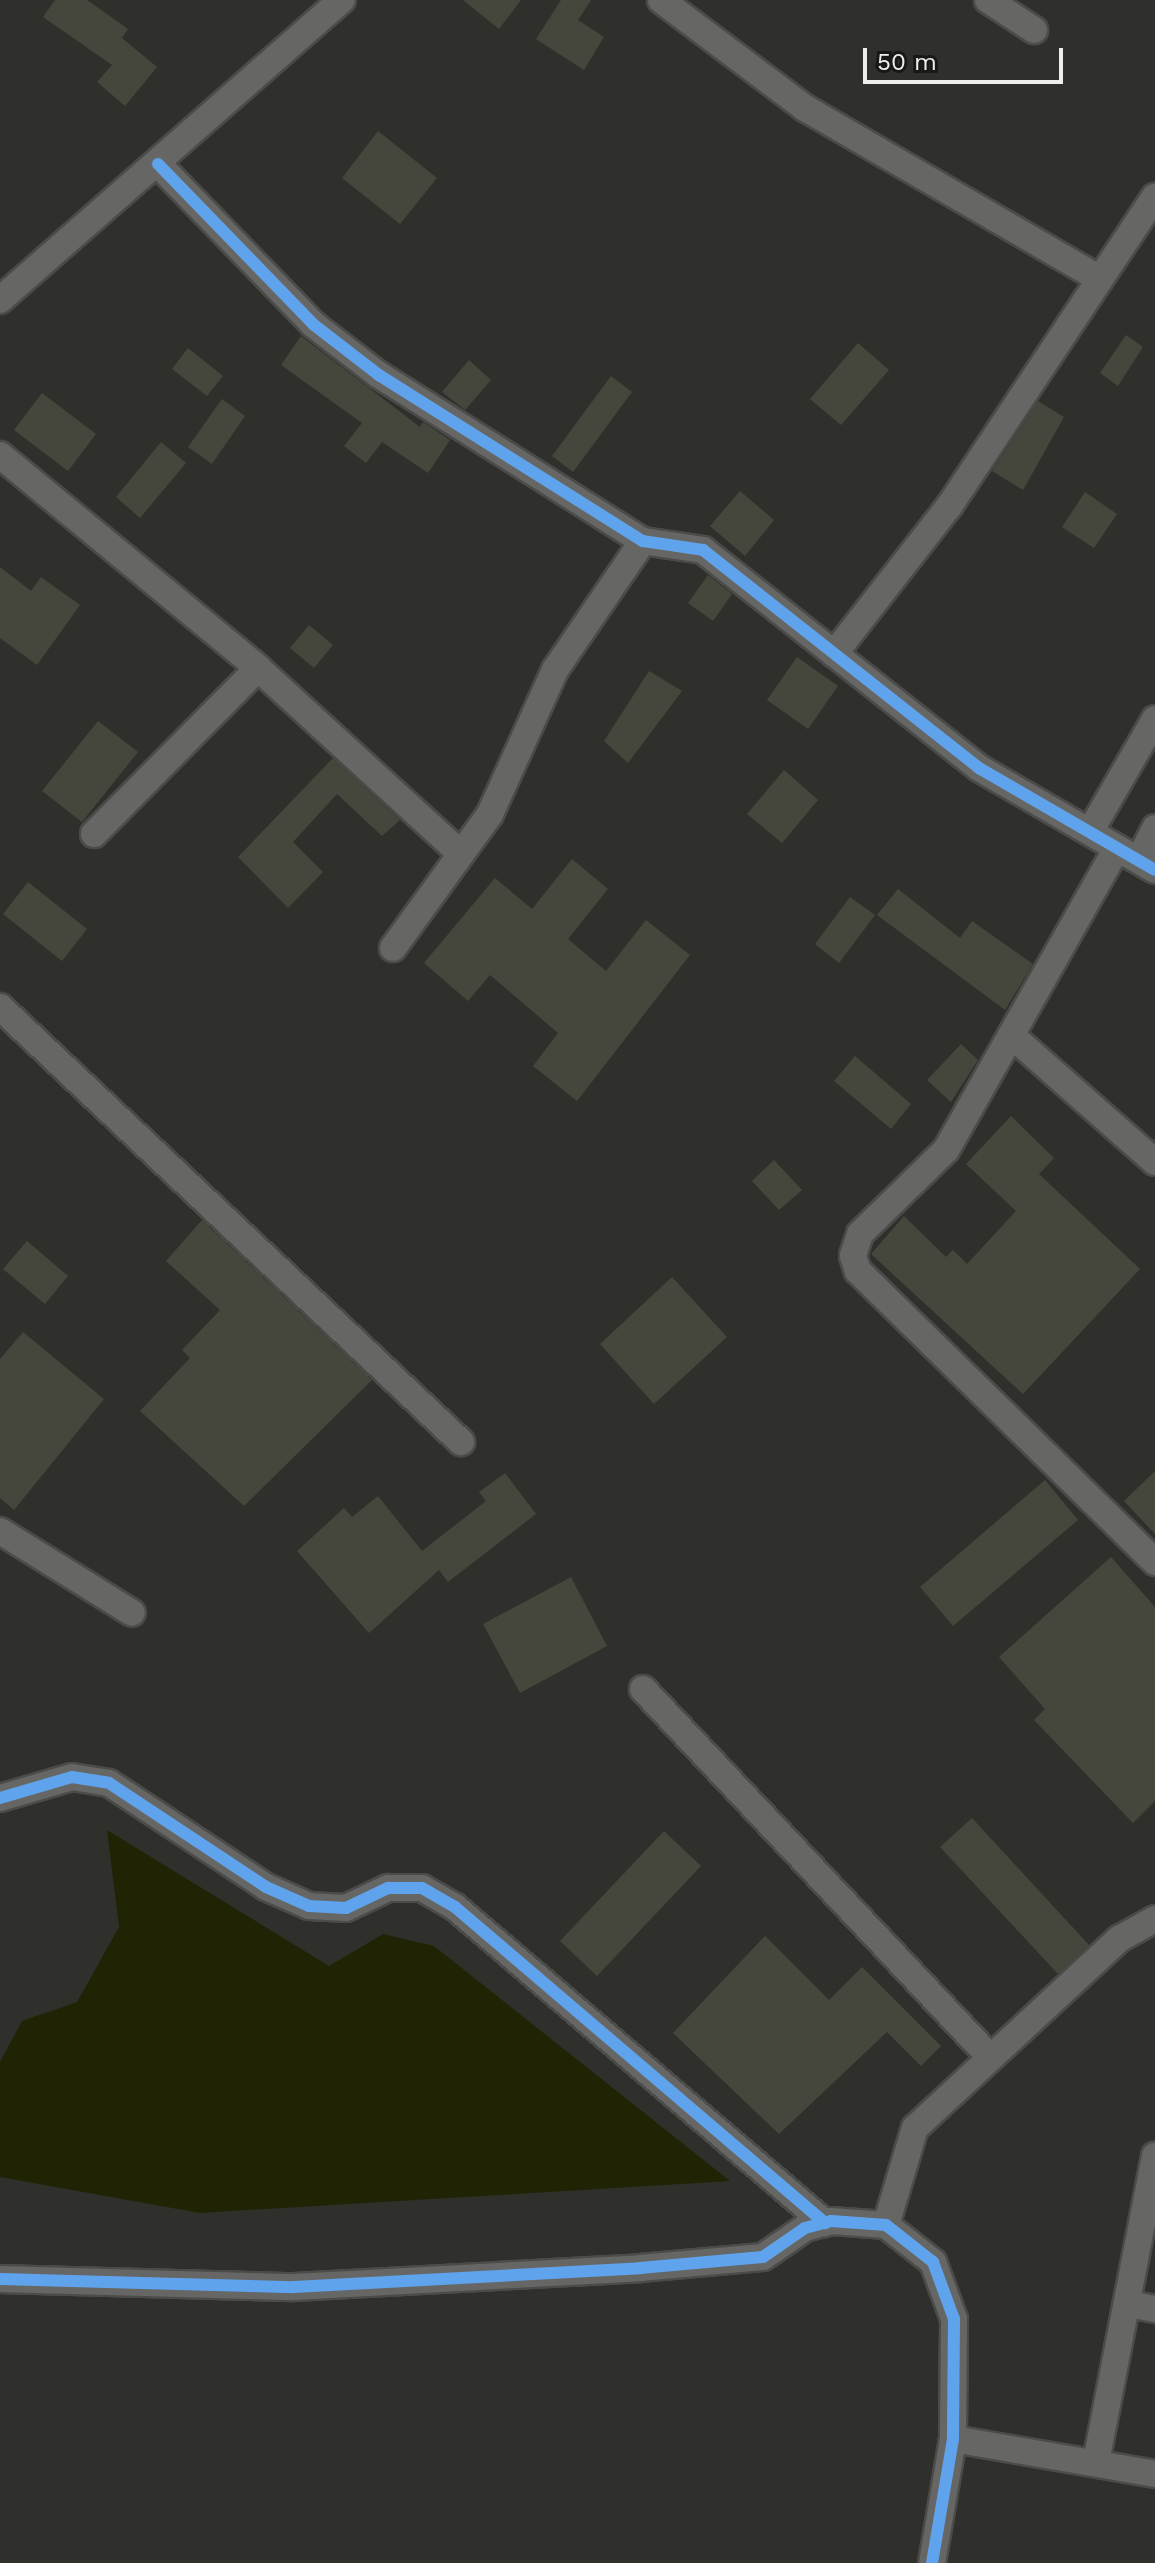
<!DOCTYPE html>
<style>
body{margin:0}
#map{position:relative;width:1155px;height:2563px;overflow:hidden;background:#2f302c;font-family:"Work Sans",sans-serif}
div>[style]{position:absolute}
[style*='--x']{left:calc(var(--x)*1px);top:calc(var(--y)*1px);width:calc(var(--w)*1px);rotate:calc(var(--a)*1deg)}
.water>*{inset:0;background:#202404}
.building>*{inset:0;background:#45473c}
.roads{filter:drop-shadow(2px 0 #4b4b49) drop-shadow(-2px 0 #4b4b49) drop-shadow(0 2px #4b4b49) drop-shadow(0 -2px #4b4b49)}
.minor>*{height:26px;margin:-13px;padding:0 13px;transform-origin:13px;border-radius:13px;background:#666764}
.cycleway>*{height:12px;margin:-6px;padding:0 6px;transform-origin:6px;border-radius:6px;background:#60a3ed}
span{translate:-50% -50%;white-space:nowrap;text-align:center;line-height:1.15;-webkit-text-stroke:6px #181916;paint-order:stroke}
.scale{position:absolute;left:863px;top:48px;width:200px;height:36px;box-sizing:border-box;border:4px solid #eeefeb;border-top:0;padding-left:10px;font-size:24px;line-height:28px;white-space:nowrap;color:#eeefeb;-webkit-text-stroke:6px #181916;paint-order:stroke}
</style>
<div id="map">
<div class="water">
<i style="clip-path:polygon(107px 1830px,329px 1966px,383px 1934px,434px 1946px,730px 2181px,200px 2213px,0 2177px,0 2062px,22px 2021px,77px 2002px,119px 1927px)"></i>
</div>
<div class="building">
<i style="clip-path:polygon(55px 0,87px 0,128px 29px,122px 38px,157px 67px,125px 106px,97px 82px,112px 65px,43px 17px)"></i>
<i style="clip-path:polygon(463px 0,521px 0,499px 29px)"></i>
<i style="clip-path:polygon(561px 0,591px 0,578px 20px,604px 37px,584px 70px,536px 39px)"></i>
<i style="clip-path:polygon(378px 131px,437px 178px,400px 224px,342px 178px)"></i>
<i style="clip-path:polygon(1126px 335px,1143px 347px,1118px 386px,1100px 373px)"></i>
<i style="clip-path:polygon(301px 336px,420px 427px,423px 422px,450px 440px,428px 473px,382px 442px,366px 463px,344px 446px,362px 423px,281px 365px)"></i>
<i style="clip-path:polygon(858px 343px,889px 370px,841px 425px,810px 399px)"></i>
<i style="clip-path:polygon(188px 348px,223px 376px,207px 396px,172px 369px)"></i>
<i style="clip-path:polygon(469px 360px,491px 380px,465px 410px,442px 392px)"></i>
<i style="clip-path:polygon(611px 376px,632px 392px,573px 472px,552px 456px)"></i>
<i style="clip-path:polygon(42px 393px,96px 434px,68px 471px,14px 430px)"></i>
<i style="clip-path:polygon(222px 399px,245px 416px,212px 464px,188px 447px)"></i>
<i style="clip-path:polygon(1038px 401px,1064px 417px,1023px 490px,992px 471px)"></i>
<i style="clip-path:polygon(161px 442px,186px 463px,140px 518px,116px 497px)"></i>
<i style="clip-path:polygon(740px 491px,774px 520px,745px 556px,710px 526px)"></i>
<i style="clip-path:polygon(1085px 492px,1117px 514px,1094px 548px,1062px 527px)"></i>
<i style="clip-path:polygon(0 567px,31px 591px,41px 577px,80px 605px,37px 665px,0 638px)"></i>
<i style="clip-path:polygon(708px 575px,732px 594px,713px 621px,688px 603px)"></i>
<i style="clip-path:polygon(309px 625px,333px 645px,314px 668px,290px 648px)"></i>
<i style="clip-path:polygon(797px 657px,838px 686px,808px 729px,767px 700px)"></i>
<i style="clip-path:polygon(649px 671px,682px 691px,628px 763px,604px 741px)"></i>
<i style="clip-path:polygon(98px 721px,138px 752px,82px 822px,42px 791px)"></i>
<i style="clip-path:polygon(333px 758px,400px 820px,382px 836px,337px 794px,293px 842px,323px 872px,288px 908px,238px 857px)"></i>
<i style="clip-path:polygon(784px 770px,818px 800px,782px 843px,747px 814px)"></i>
<i style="clip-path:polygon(572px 859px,608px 889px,568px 939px,606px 971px,646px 920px,690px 955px,577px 1101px,533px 1066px,558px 1033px,490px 975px,468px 1001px,424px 963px,495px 878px,532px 909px)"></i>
<i style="clip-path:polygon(28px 882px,87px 929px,62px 961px,3px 914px)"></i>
<i style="clip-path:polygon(898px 889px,960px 938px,972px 921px,1033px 964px,1005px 1010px,877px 915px)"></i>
<i style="clip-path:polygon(850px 897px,875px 915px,839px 963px,815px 944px)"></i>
<i style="clip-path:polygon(961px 1044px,978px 1060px,951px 1102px,927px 1080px)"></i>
<i style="clip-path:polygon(855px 1056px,911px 1104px,891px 1129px,834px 1081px)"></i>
<i style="clip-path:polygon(1011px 1116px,1054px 1158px,1039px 1174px,1140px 1269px,1023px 1394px,871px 1254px,904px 1216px,946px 1257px,953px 1250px,967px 1264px,1016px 1211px,966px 1164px)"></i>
<i style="clip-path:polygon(774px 1160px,802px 1190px,779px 1210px,752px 1181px)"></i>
<i style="clip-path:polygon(202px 1220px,372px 1380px,244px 1506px,140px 1411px,190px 1358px,182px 1350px,220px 1310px,166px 1261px)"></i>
<i style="clip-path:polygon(27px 1241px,68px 1276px,45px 1304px,3px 1269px)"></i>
<i style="clip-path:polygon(672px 1277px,727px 1337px,654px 1404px,600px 1344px)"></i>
<i style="clip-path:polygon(23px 1332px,104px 1399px,14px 1510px,0 1498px,0 1359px)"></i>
<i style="clip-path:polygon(1155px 1471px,1155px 1534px,1124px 1501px)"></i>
<i style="clip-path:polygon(505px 1473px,536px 1514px,448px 1582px,439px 1570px,369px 1633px,297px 1551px,344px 1508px,352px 1517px,378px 1496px,422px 1551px,486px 1501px,479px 1492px)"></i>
<i style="clip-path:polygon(1045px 1480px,1078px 1520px,953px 1626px,920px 1587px)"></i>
<i style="clip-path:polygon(1111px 1557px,1155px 1607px,1155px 1801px,1133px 1823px,1034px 1720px,1045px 1709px,999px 1657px)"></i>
<i style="clip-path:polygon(571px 1577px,607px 1646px,520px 1693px,483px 1624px)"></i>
<i style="clip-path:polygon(972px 1818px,1089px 1945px,1058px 1974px,940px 1847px)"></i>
<i style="clip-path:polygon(664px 1831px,701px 1866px,597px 1976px,560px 1941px)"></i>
<i style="clip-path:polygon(765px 1936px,829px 2000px,862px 1967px,941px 2046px,921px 2066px,887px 2032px,779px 2134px,673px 2033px)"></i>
</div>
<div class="roads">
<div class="minor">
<i style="--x:661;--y:0;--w:180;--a:36.9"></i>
<i style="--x:805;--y:108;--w:341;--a:30.1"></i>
<i style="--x:988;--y:0;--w:55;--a:33.1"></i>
<i style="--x:158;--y:164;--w:224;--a:45.9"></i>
<i style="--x:314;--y:325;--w:82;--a:37.6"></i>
<i style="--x:379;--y:375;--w:312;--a:32.2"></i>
<i style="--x:643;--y:541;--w:61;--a:8.5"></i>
<i style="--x:703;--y:550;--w:352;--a:38.3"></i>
<i style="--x:979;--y:768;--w:203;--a:30.1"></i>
<i style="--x:0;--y:300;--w:455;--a:-41.3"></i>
<i style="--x:0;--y:455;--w:335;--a:39.5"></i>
<i style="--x:258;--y:668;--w:273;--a:42.5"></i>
<i style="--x:834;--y:654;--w:189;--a:-52.1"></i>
<i style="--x:950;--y:505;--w:370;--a:-56.4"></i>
<i style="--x:1091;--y:830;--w:128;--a:-60"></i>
<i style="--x:94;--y:834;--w:233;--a:-45.3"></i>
<i style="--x:1117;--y:848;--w:347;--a:119.5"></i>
<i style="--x:946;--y:1150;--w:120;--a:135.7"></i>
<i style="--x:860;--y:1234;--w:23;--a:108"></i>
<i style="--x:853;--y:1256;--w:16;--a:72"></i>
<i style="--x:858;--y:1271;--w:416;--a:44.4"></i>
<i style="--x:1139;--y:860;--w:36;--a:-63"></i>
<i style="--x:393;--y:948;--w:165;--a:-54.1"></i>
<i style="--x:490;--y:814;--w:158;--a:-65.7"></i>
<i style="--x:555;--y:670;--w:156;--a:-55.7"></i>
<i style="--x:0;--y:1007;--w:634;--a:43.34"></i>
<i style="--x:1011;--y:1035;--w:192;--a:41.4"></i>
<i style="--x:0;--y:1531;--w:155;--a:31.8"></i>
<i style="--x:643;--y:1689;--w:504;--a:46.69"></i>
<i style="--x:0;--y:1798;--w:75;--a:-16.3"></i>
<i style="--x:72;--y:1777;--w:37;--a:9"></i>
<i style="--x:109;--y:1783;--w:188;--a:33.5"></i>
<i style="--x:266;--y:1887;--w:47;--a:23.8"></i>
<i style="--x:309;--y:1906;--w:37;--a:3"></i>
<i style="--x:346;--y:1908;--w:47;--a:-25.5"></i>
<i style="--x:388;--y:1888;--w:34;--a:0"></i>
<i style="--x:422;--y:1888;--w:38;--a:30"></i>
<i style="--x:455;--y:1907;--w:487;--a:40.5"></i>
<i style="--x:886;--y:2225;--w:101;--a:-73.4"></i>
<i style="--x:915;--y:2128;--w:278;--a:-42.8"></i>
<i style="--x:1119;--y:1939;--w:41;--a:-29.1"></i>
<i style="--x:0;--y:2279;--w:294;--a:1.6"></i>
<i style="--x:294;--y:2287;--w:347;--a:-3.1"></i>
<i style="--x:640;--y:2268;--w:123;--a:-5.1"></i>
<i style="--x:763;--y:2257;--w:51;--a:-34.6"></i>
<i style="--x:805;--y:2228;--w:27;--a:-15"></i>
<i style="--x:831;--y:2221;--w:55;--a:4.2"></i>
<i style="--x:886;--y:2225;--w:60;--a:38.2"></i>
<i style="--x:933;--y:2262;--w:61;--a:69.8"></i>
<i style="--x:954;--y:2319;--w:120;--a:90.5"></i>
<i style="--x:953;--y:2439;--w:126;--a:99.6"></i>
<i style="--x:1129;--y:2304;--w:26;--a:11"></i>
<i style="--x:953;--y:2439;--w:205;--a:9.8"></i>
<i style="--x:1096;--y:2462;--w:312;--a:-79.1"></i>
</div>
</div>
<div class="cycleway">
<i style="--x:158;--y:164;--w:224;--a:45.9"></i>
<i style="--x:314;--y:325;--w:82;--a:37.6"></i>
<i style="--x:379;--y:375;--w:312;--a:32.2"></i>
<i style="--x:643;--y:541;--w:61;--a:8.5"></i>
<i style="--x:703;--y:550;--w:352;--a:38.3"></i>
<i style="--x:979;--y:768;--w:203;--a:30.1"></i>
<i style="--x:0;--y:1798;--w:75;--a:-16.3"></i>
<i style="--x:72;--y:1777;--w:37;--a:9"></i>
<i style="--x:109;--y:1783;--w:188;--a:33.5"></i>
<i style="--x:266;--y:1887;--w:47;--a:23.8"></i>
<i style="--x:309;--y:1906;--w:37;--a:3"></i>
<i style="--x:346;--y:1908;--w:47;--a:-25.5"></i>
<i style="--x:388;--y:1888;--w:34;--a:0"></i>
<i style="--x:422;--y:1888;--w:38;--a:30"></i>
<i style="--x:455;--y:1907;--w:487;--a:40.5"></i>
<i style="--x:0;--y:2279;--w:294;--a:1.6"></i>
<i style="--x:294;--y:2287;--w:347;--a:-3.1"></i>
<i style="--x:640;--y:2268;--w:123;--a:-5.1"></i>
<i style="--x:763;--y:2257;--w:51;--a:-34.6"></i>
<i style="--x:805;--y:2228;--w:27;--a:-15"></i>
<i style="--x:831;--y:2221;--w:55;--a:4.2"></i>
<i style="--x:886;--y:2225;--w:60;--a:38.2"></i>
<i style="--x:933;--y:2262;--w:61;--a:69.8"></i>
<i style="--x:954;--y:2319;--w:120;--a:90.5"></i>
<i style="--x:953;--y:2439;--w:126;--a:99.6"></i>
</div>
<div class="scale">50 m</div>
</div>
